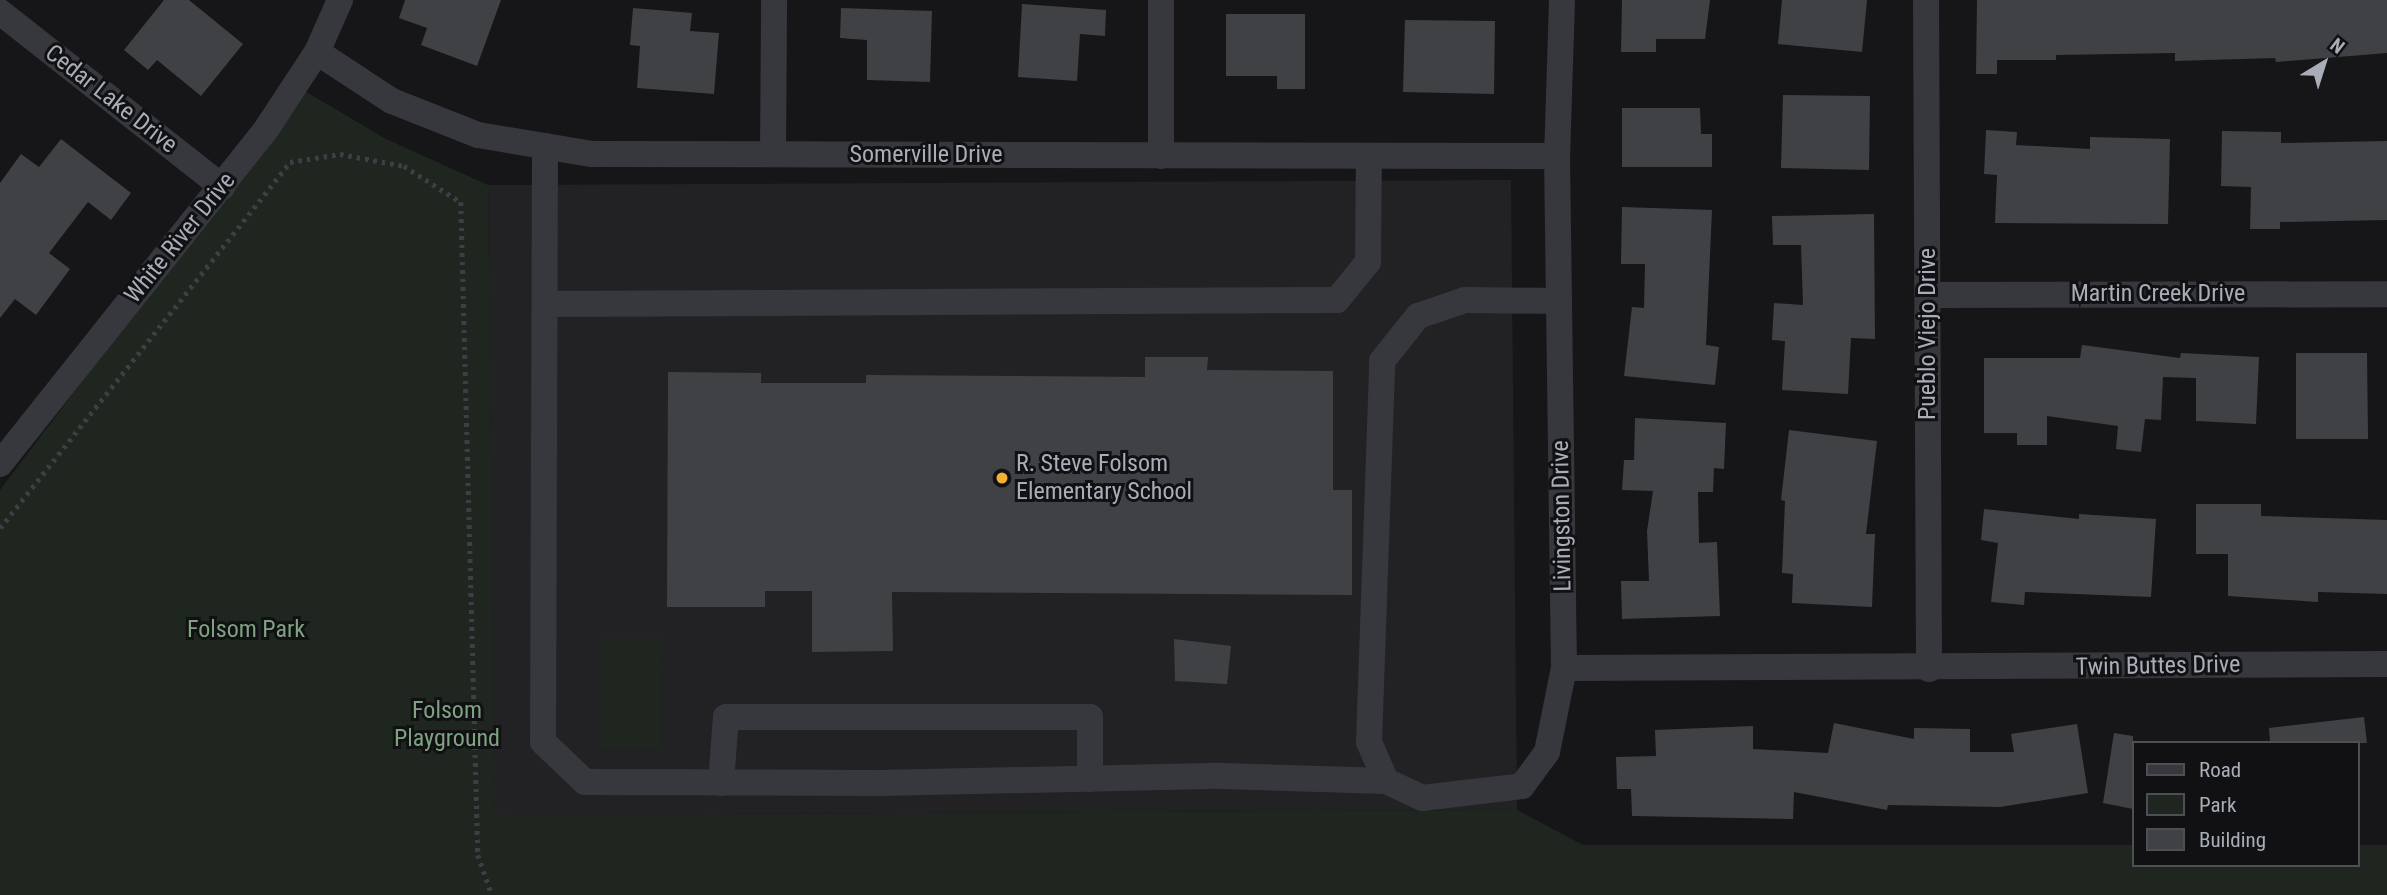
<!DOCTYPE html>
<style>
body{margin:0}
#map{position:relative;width:2387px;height:895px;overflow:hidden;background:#161618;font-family:"Roboto Condensed",sans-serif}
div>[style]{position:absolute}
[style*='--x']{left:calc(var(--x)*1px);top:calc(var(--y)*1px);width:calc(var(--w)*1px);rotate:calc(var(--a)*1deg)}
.built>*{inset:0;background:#222225}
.green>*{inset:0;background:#1e261f}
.building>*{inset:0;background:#404145}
.path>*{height:4.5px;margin-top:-2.25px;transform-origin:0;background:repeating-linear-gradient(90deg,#3d3f44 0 3.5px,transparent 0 8.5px)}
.minor>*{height:26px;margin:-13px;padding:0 13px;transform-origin:13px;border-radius:13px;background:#37383d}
.dots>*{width:19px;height:19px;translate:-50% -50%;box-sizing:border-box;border:4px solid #111113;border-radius:50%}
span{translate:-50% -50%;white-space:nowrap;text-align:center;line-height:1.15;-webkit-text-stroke:6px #111113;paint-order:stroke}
.street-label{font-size:24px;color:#a8adb8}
.poi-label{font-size:24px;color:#a8adb8}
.left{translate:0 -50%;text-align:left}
.park-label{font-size:24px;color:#7fa381}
.legend{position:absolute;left:2132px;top:741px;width:228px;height:126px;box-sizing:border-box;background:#111113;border:2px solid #4d4f55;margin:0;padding:9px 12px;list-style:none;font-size:21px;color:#a8adb8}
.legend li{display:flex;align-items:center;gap:14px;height:35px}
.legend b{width:35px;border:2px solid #4d4f55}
.north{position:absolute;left:2289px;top:28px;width:70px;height:70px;-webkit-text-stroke:5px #111113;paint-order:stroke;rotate:38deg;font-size:19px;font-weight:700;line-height:28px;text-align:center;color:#a8adb8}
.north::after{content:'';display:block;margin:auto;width:24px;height:32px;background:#a8adb8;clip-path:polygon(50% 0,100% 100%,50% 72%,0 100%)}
</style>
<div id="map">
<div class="built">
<i style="clip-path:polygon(1511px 180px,1517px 810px,494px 815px,488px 185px)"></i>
</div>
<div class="green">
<i style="clip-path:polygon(303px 90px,386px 139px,488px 185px,495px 815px,1517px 810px,1583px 845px,2133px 845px,2133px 865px,2357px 865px,2357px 845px,2387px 845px,2387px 895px,0 895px,0 490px)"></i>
<i style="clip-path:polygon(601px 638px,663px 638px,661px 749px,600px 748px)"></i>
</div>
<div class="building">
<i style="clip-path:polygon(164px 0,189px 0,243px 44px,201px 96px,157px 60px,148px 70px,124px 50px)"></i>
<i style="clip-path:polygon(405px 0,501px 0,477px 66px,421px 45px,427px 28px,399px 18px)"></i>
<i style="clip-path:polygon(1622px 0,1710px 0,1705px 39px,1656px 39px,1656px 52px,1621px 52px)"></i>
<i style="clip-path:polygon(1782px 0,1867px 0,1862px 52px,1778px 44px)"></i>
<i style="clip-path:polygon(1977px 0,2387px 0,2387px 53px,2276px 62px,2275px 58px,2175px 61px,2175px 53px,2056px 55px,2056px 60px,1997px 60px,1997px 74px,1976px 74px)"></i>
<i style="clip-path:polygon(1022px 4px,1106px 10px,1105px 36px,1080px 34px,1077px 81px,1018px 77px)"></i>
<i style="clip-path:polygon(633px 8px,692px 13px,690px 31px,719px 33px,714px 94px,637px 88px,640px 46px,630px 45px)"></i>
<i style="clip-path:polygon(841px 8px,932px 11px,930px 82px,867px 80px,867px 40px,840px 38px)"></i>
<i style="clip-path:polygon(1226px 14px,1305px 14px,1305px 89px,1277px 89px,1277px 76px,1226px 76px)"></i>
<i style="clip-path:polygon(1405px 20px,1495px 21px,1494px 94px,1403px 92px)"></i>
<i style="clip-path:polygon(1783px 95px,1870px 96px,1869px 170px,1781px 168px)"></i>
<i style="clip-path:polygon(1622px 108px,1700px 108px,1701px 134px,1712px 134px,1712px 167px,1622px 167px)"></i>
<i style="clip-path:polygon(1986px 130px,2017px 132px,2016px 145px,2090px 149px,2090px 137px,2170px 139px,2168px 224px,1995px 223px,1997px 175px,1984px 174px)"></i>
<i style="clip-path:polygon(2222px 131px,2281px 132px,2281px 143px,2387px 141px,2387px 220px,2280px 222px,2280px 229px,2250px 229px,2251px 187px,2221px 186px)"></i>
<i style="clip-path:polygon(61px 139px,131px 193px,111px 220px,88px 202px,49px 253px,70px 269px,36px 315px,15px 299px,0 318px,0 183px,21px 154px,39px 167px)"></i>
<i style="clip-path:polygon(1622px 207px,1712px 210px,1706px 345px,1719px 347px,1715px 385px,1624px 376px,1632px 307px,1644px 308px,1645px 264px,1621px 264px)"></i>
<i style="clip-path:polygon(1874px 214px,1875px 339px,1851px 338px,1848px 394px,1782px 390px,1785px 341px,1772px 340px,1774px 303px,1803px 305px,1801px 245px,1773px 245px,1772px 216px)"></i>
<i style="clip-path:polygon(2082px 345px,2180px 358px,2181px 353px,2259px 357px,2256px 424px,2196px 421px,2196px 378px,2163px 377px,2161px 420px,2145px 419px,2141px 452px,2116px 449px,2118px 426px,2047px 416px,2047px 445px,2017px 445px,2017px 433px,1984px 433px,1984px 358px,2080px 358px)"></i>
<i style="clip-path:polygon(2296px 353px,2367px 353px,2368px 439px,2296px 439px)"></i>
<i style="clip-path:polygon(1145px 357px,1208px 357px,1207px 370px,1333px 371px,1333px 490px,1352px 490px,1352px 595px,892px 592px,893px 651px,812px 652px,812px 591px,765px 591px,765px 607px,667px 607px,668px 372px,761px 373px,761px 383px,866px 383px,866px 375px,1145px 377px)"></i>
<i style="clip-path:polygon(1635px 418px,1726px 423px,1724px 469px,1714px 468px,1713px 492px,1698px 492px,1699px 543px,1717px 542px,1720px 616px,1622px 619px,1621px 581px,1649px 581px,1647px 531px,1653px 491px,1622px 490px,1624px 460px,1634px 460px)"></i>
<i style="clip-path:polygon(1789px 430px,1877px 441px,1866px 534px,1875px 534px,1872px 607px,1792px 603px,1793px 574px,1782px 573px,1785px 501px,1781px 500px)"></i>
<i style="clip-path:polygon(2196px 504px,2261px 504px,2261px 516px,2387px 520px,2387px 594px,2318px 592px,2318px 602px,2228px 596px,2228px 554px,2196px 554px)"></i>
<i style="clip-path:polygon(1984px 509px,2079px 519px,2079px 514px,2156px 519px,2151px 597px,2025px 592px,2024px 605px,1991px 602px,1998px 543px,1981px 540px)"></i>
<i style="clip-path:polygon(1174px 639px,1231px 646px,1227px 684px,1175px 681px)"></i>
<i style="clip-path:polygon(2364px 717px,2367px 743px,2270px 743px,2269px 728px)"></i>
<i style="clip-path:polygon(1834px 723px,1914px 739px,1914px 728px,1970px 729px,1970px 752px,2014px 752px,2011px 734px,2077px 724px,2088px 793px,2000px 807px,1888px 805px,1887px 810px,1794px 792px,1793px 819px,1632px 816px,1631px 789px,1617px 789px,1616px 757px,1656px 756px,1655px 730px,1753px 726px,1753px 749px,1828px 753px)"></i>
<i style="clip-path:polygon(2114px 733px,2133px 736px,2133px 809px,2103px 803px)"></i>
</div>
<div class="path">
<i style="--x:0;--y:528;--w:467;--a:-51.6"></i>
<i style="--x:290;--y:162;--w:51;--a:-9.1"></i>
<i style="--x:340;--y:154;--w:65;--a:10.6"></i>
<i style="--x:404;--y:166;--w:67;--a:32.3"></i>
<i style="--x:461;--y:202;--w:653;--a:88.51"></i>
<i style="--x:478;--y:855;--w:42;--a:70.7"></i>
</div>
<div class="minor">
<i style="--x:1161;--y:0;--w:156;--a:90"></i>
<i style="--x:1562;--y:0;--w:156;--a:91.8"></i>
<i style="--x:1557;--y:156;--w:512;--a:89.22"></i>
<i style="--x:1564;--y:668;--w:823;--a:-0.28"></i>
<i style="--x:1926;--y:0;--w:669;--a:89.74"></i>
<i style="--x:0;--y:12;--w:283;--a:38.2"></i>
<i style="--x:317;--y:52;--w:90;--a:33.2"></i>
<i style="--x:392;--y:101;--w:92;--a:21.6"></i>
<i style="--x:478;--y:135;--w:116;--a:9.5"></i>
<i style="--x:592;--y:154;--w:965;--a:0.12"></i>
<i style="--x:545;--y:146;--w:596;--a:90.19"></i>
<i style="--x:543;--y:742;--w:58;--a:43.6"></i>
<i style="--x:585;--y:782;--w:294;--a:0.2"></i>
<i style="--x:879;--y:783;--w:342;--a:-1.2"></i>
<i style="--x:1221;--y:776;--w:165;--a:1.7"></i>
<i style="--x:1386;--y:781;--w:40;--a:25"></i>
<i style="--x:1422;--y:798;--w:101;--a:-6.8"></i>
<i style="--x:1522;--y:786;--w:42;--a:-53.7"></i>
<i style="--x:1547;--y:752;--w:86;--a:-78.6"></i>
<i style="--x:773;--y:154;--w:154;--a:-89.6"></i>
<i style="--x:1929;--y:295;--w:458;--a:-0.1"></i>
<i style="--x:546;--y:304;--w:791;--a:-0.29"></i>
<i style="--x:1337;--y:300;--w:49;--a:-50.8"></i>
<i style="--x:1368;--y:262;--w:106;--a:-89.5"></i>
<i style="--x:0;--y:464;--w:429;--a:-51.5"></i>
<i style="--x:267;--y:128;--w:91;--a:-56.7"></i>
<i style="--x:317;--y:52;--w:57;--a:-66.1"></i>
<i style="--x:1386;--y:781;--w:43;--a:-113.6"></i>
<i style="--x:1369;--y:742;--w:381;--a:-88"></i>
<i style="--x:1382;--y:361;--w:58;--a:-51.3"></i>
<i style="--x:1418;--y:316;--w:50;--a:-18.8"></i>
<i style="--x:1465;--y:300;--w:94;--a:0.6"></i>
<i style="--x:721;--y:783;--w:66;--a:-85.7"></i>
<i style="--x:726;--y:717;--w:364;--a:0"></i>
<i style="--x:1090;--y:717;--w:62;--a:90"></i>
</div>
<div class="dots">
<i style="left:1002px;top:478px;background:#f2b134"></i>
</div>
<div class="street-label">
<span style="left:111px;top:99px;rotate:38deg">Cedar Lake Drive</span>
<span style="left:926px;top:155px">Somerville Drive</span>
<span style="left:180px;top:238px;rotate:-51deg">White River Drive</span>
<span style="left:2158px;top:294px">Martin Creek Drive</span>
<span style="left:1928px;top:334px;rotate:-90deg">Pueblo Viejo Drive</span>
<span style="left:1562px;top:516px;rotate:-91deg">Livingston Drive</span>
<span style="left:2158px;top:666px;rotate:-1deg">Twin Buttes Drive</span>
</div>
<div class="poi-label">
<span class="left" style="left:1016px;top:478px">R. Steve Folsom<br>Elementary School</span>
</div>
<div class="park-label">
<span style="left:246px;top:630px">Folsom Park</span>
<span style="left:447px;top:725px">Folsom<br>Playground</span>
</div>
<ul class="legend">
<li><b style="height:9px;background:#37383d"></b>Road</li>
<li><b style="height:19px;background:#1e261f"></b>Park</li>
<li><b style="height:19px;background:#404145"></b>Building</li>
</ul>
<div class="north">N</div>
</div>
